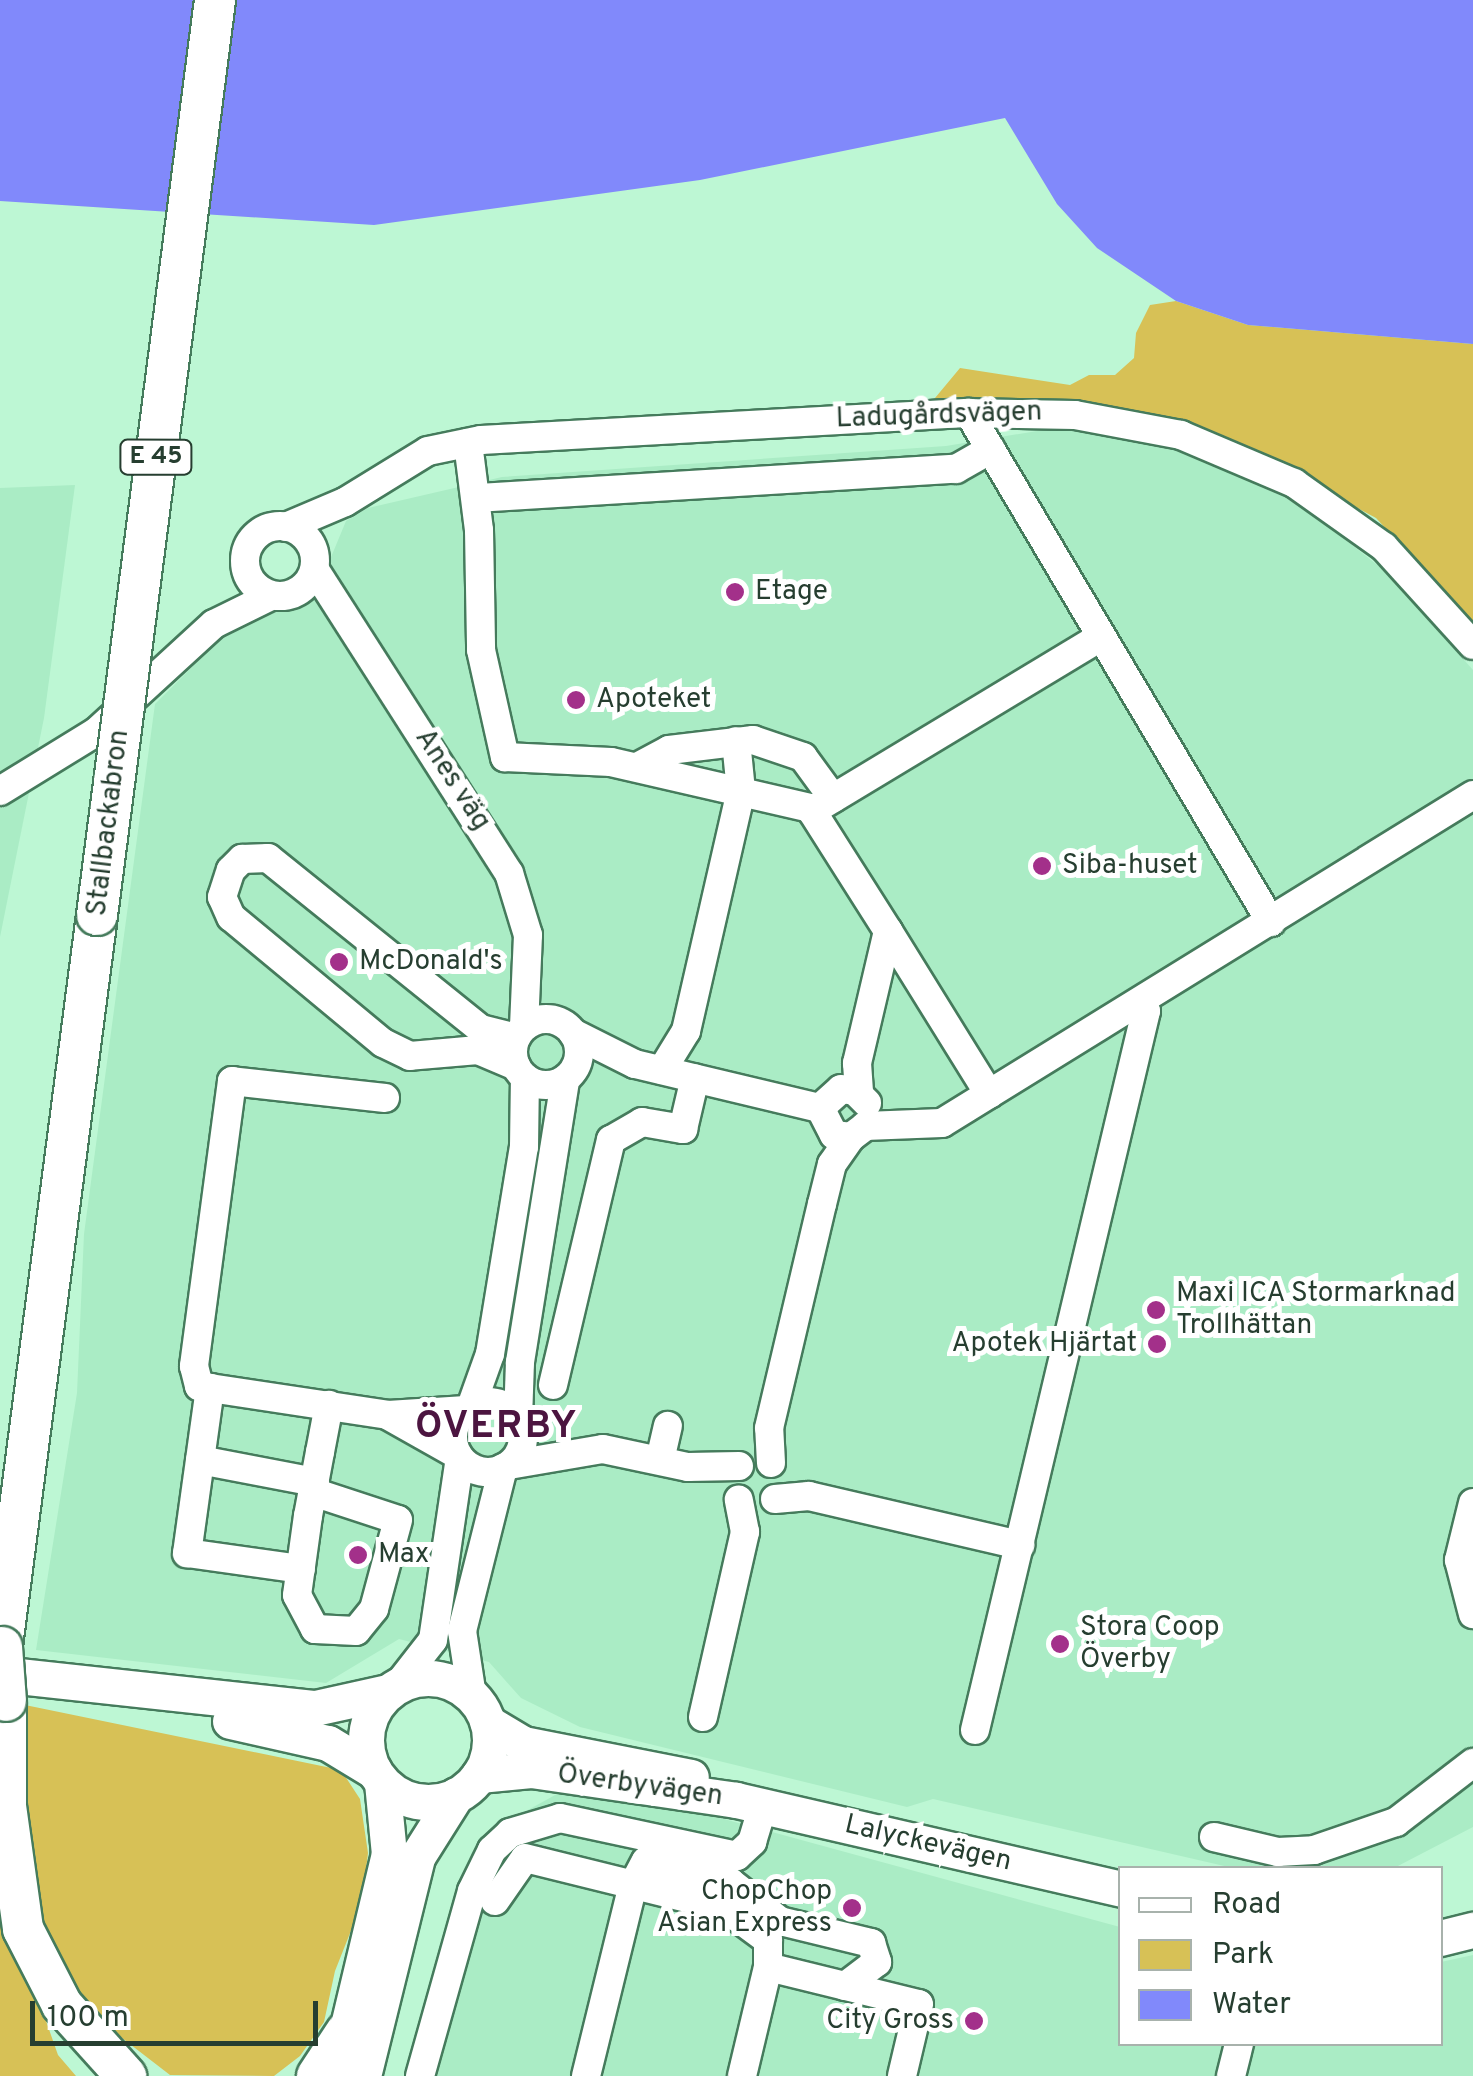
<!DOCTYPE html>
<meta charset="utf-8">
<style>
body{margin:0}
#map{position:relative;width:1473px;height:2076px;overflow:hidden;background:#bdf7d4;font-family:Overpass,sans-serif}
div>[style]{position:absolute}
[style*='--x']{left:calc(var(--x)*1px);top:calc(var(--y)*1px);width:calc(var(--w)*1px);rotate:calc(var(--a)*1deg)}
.built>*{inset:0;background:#aaecc5}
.green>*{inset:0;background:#d7c156}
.water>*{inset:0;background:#8189fb}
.roads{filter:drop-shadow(2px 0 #457b5c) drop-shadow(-2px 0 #457b5c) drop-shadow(0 2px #457b5c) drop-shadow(0 -2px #457b5c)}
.minor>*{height:28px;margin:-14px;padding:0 14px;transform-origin:14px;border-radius:14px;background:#fff}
.minor>.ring{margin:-14px;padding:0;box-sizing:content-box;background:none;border:28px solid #fff;border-radius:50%}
.major>*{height:35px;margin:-17.5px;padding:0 17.5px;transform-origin:17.5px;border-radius:17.5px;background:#fff}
.major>.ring{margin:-17.5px;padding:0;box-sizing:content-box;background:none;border:35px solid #fff;border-radius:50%}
.highway>*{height:40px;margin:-20px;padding:0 20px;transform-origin:20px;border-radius:20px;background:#fff}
.bridges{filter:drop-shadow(2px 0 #457b5c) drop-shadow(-2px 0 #457b5c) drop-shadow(0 2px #457b5c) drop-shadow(0 -2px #457b5c)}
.highway-bridge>*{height:40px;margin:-20px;padding:0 20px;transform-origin:20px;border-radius:20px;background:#fff}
.dots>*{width:28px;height:28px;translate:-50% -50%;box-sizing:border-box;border:5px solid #fff;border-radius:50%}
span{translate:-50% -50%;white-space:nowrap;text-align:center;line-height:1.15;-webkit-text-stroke:10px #fff;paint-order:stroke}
.shield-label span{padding:2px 8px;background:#fff;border:2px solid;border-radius:8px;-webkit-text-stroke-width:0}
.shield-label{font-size:25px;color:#263e30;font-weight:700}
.street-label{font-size:28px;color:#263e30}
.poi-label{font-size:28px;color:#263e30}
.left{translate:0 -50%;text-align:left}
.right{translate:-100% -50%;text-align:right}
.district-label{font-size:38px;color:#4c1540;font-weight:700;letter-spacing:2.5px}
.legend{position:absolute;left:1118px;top:1866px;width:325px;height:180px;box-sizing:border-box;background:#fff;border:2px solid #a8b2ac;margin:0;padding:12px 18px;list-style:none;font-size:30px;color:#263e30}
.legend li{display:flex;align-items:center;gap:20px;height:50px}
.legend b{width:50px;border:2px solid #a8b2ac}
.scale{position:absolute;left:30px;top:2001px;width:288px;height:45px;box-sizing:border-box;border:5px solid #263e30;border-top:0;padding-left:12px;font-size:30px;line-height:35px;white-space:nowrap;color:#263e30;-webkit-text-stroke:8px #fff;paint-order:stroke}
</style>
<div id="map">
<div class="built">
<i style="clip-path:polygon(1073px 425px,1189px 447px,1300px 504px,1385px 571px,1473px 670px,1473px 1827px,1394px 1868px,1233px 1868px,933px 1799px,907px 1807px,580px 1727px,521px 1698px,489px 1662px,399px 1639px,326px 1683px,36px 1650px,77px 1393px,84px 1234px,155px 704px,223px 636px,317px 591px,346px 521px,368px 508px,502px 477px,946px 446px)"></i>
<i style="clip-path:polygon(75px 485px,44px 718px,0 937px,0 488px)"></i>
<i style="clip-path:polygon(566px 1789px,713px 1816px,1120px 1927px,1120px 2044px,1440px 2044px,1441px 1962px,1473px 1955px,1473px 2076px,408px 2076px,472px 1852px,499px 1826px)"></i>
</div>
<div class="green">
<i style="clip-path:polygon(1176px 301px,1248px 325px,1473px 344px,1473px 623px,1376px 518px,1246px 448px,1090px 405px,1005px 399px,930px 404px,960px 368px,1070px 385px,1089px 375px,1115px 375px,1134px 358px,1136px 333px,1150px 305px)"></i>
<i style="clip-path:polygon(25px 1705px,341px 1770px,360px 1799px,368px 1853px,362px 1903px,335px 1971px,324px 2022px,300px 2056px,274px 2076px,170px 2075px,87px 2011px,45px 1950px,23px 1877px)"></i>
<i style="clip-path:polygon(0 1919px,11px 1921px,58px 2055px,76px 2076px,0 2076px)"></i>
</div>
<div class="water">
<i style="clip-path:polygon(0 0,1473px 0,1473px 344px,1248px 325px,1176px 301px,1097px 248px,1057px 204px,1005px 118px,700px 180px,374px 225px,0 201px)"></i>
</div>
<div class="roads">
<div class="minor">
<i style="--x:969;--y:413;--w:592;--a:59.32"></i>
<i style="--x:468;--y:443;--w:88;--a:82.8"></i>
<i style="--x:479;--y:530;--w:120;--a:89"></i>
<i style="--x:481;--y:650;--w:110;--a:77.4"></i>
<i style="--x:505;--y:757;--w:106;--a:2.7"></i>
<i style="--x:611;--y:762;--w:204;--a:13"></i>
<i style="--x:810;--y:808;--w:146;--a:57.6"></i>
<i style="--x:888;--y:931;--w:136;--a:103.2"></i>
<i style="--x:857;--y:1063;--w:30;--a:86"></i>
<i style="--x:477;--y:498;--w:480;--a:-3.5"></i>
<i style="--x:956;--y:469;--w:40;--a:-29.7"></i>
<i class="ring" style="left:245px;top:526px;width:42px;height:42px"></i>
<i style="--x:286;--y:527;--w:64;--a:-23"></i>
<i style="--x:345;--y:502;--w:97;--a:-31.6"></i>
<i style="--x:428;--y:451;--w:54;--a:-11.7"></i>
<i style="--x:481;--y:440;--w:489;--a:-3.2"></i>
<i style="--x:969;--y:413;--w:106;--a:1.1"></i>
<i style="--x:1075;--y:415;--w:108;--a:10.7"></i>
<i style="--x:1181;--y:435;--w:123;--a:23"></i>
<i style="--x:1294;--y:483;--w:110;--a:35.4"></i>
<i style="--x:1384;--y:547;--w:132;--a:47.8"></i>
<i style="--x:315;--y:570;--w:360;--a:57.4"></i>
<i style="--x:509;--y:873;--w:65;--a:73"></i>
<i style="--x:528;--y:935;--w:92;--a:92.5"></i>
<i style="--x:637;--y:767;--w:36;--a:-28"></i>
<i style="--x:669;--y:750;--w:85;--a:-6.8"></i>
<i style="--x:753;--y:740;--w:53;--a:18.8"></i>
<i style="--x:803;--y:757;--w:51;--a:53.8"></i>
<i style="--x:0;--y:791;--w:113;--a:-31.6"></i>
<i style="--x:96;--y:732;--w:160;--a:-42.5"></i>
<i style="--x:214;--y:624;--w:64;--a:-26.2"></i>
<i style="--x:812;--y:811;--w:335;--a:-31.1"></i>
<i style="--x:888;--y:931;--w:192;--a:58.2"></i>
<i class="ring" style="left:513px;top:1019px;width:38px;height:38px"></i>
<i style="--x:573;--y:1033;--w:69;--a:26.6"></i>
<i style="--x:635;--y:1064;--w:190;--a:13.4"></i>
<i style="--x:516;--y:1066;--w:41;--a:-157.2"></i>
<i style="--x:478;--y:1050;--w:68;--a:175"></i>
<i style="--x:410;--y:1056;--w:30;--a:-154"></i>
<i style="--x:383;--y:1043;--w:197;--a:-140.3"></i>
<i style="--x:231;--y:917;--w:22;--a:-114"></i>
<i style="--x:222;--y:897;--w:28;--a:-72"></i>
<i style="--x:231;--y:870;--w:16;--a:-45"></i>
<i style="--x:242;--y:859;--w:26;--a:-2"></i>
<i style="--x:268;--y:858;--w:273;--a:38.8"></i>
<i style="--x:481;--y:1029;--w:36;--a:14"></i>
<i style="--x:662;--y:1070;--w:46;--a:-58.4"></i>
<i style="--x:686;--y:1031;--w:246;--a:-77.1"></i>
<i style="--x:741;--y:791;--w:50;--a:-95.7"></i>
<i style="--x:385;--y:1098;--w:154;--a:-173.7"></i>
<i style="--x:232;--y:1081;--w:288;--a:97.6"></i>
<i style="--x:194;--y:1366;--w:21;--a:76"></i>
<i style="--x:199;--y:1386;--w:11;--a:10"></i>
<i style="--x:210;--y:1388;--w:180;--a:8.6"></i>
<i style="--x:388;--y:1415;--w:78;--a:-3.7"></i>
<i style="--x:865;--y:1126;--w:77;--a:-2.2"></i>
<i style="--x:942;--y:1123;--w:624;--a:-31.7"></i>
<i style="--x:863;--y:1128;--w:15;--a:143"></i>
<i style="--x:851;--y:1137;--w:17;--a:-173"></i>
<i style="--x:834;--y:1135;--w:30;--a:-117"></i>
<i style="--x:820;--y:1108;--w:28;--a:-42"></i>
<i style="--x:841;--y:1089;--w:14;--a:8"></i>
<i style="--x:855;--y:1091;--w:17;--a:45"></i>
<i style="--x:553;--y:1385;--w:252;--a:-76.7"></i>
<i style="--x:611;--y:1140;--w:36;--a:-30"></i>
<i style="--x:642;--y:1122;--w:42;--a:9.7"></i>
<i style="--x:683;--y:1129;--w:52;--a:-76.8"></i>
<i style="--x:210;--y:1388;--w:167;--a:97.9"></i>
<i style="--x:187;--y:1553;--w:115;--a:8"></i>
<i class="ring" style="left:453px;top:1402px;width:42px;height:42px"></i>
<i style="--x:471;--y:1407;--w:56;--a:-70.3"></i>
<i style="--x:490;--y:1354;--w:210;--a:-80.7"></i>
<i style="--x:524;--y:1147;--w:69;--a:-89.2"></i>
<i style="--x:389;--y:1416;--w:79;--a:29.5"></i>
<i style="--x:518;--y:1419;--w:57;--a:-88"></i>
<i style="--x:520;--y:1362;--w:286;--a:-80.9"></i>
<i style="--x:200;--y:1460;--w:117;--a:10.8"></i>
<i style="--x:660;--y:1460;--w:35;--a:-77"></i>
<i style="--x:771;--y:1463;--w:35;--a:-93"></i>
<i style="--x:769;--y:1428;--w:230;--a:-76.7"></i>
<i style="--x:822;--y:1204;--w:41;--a:-76"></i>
<i style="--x:832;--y:1164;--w:33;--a:-55"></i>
<i style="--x:509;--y:1465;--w:95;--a:-9.7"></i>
<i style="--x:603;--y:1449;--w:87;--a:12"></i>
<i style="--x:688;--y:1467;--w:51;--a:-1.1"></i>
<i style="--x:313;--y:1492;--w:89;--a:18.2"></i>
<i style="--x:398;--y:1520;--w:92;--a:105.1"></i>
<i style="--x:374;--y:1609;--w:28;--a:129"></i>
<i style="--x:356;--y:1631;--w:41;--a:-177.2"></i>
<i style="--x:315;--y:1629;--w:38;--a:-118"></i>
<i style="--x:297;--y:1595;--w:80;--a:-82.1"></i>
<i style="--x:308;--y:1516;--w:65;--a:-79.4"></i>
<i style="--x:320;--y:1452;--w:48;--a:-79.2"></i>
<i style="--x:775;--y:1499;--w:34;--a:-5"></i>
<i style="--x:809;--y:1496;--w:217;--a:13.1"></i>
<i style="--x:1473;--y:1503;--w:59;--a:103.8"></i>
<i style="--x:1459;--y:1560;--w:56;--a:75.5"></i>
<i style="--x:397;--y:1686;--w:58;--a:-52"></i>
<i style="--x:433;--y:1640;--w:184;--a:-81.6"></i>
<i style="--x:472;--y:1696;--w:66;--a:-98.7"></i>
<i style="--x:462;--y:1631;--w:168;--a:-75.9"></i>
<i style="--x:703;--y:1717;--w:190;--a:-77.2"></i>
<i style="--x:745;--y:1532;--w:33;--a:-101"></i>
<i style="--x:975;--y:1730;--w:739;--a:-76.62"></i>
<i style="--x:1146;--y:1011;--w:11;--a:-117"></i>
<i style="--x:1214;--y:1837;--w:66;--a:13.2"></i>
<i style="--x:1278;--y:1852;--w:36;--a:-3"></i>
<i style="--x:1314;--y:1850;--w:87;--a:-18.9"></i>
<i style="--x:1396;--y:1822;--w:97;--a:-37.5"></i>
<i style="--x:495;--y:1901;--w:52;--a:-55.1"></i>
<i style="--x:525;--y:1858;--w:204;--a:13.9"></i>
<i style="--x:723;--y:1907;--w:56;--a:36.3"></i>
<i style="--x:768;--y:1940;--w:27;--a:90"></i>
<i style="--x:768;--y:1967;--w:155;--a:13.8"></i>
<i style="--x:919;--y:2004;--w:74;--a:103.3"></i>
<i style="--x:420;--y:2076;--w:192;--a:-74.3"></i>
<i style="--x:472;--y:1891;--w:46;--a:-64"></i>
<i style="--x:492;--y:1850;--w:25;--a:-43"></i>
<i style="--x:510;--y:1833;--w:52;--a:-16.7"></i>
<i style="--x:560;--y:1818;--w:181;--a:12.1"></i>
<i style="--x:737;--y:1856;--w:21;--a:-43"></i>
<i style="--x:752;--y:1842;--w:38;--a:-73"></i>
<i style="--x:586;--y:2076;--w:197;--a:-76.2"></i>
<i style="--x:633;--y:1885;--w:27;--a:-62"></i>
<i style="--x:646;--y:1861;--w:87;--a:14"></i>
<i style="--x:730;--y:1882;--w:63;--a:38"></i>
<i style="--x:780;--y:1921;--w:94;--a:13.6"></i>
<i style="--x:871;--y:1943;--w:20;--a:72"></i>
<i style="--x:877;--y:1962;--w:40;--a:143"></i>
<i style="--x:742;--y:2076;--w:112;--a:-76.6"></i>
<i style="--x:1231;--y:2076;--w:33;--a:-76"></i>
</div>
<div class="major">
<i style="--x:0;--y:1674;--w:317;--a:6.2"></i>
<i style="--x:315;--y:1708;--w:75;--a:-12.4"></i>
<i class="ring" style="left:366px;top:1678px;width:89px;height:89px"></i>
<i style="--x:230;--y:1721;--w:100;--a:12.7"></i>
<i style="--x:328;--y:1743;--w:54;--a:31.3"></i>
<i style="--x:488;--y:1723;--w:41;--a:31"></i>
<i style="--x:523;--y:1744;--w:171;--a:11.1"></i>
<i style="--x:479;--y:1775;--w:52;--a:-5.5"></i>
<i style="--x:531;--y:1770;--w:207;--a:8.3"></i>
<i style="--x:736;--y:1800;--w:394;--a:13"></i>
<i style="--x:1440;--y:1938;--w:34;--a:-14"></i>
<i style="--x:340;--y:2059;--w:211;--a:-76.6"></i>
<i style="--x:389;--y:1854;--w:72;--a:-95.6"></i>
<i style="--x:363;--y:2076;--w:226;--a:-76.1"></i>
<i style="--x:417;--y:1857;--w:73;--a:-57.8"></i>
</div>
<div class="highway">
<i style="--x:0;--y:1661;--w:752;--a:-82.59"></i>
<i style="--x:6;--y:1701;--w:105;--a:90"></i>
<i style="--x:6;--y:1806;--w:124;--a:82.1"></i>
<i style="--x:23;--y:1929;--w:85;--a:62.8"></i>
<i style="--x:62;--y:2005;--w:96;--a:48"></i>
<i style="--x:317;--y:2076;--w:53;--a:-56.6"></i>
</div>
</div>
<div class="bridges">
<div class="highway-bridge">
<i style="--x:97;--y:915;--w:923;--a:-82.65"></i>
<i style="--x:2;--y:1647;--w:54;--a:85.8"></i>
</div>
</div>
<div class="dots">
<i style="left:735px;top:592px;background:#a3308a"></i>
<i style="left:576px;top:700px;background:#a3308a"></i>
<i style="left:1042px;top:866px;background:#a3308a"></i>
<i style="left:339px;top:962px;background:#a3308a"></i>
<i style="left:1156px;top:1310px;background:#a3308a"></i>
<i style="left:1157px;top:1344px;background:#a3308a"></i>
<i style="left:358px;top:1555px;background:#a3308a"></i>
<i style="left:1060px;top:1644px;background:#a3308a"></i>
<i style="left:852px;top:1908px;background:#a3308a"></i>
<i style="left:974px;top:2021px;background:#a3308a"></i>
</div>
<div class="shield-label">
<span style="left:156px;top:457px">E 45</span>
</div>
<div class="street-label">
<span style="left:939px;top:416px;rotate:-2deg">Ladugårdsvägen</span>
<span style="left:452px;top:780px;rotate:57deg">Anes väg</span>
<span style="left:109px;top:823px;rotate:-83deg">Stallbackabron</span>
<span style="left:640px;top:1786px;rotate:8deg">Överbyvägen</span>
<span style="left:928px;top:1844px;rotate:13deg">Lalyckevägen</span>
</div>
<div class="poi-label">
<span class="left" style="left:755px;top:592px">Etage</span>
<span class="left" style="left:596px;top:700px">Apoteket</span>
<span class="left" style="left:1062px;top:866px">Siba-huset</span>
<span class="left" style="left:359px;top:962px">McDonald's</span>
<span class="left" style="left:1176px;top:1310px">Maxi ICA Stormarknad<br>Trollhättan</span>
<span class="right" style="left:1137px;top:1344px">Apotek Hjärtat</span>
<span class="left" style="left:378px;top:1555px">Max</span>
<span class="left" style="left:1080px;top:1644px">Stora Coop<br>Överby</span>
<span class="right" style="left:832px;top:1908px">ChopChop<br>Asian Express</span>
<span class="right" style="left:954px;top:2021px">City Gross</span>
</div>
<div class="district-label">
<span style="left:497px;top:1428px">ÖVERBY</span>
</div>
<ul class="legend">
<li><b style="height:12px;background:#fff"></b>Road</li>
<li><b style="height:28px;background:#d7c156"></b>Park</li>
<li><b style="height:28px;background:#8189fb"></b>Water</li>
</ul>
<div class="scale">100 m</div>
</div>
